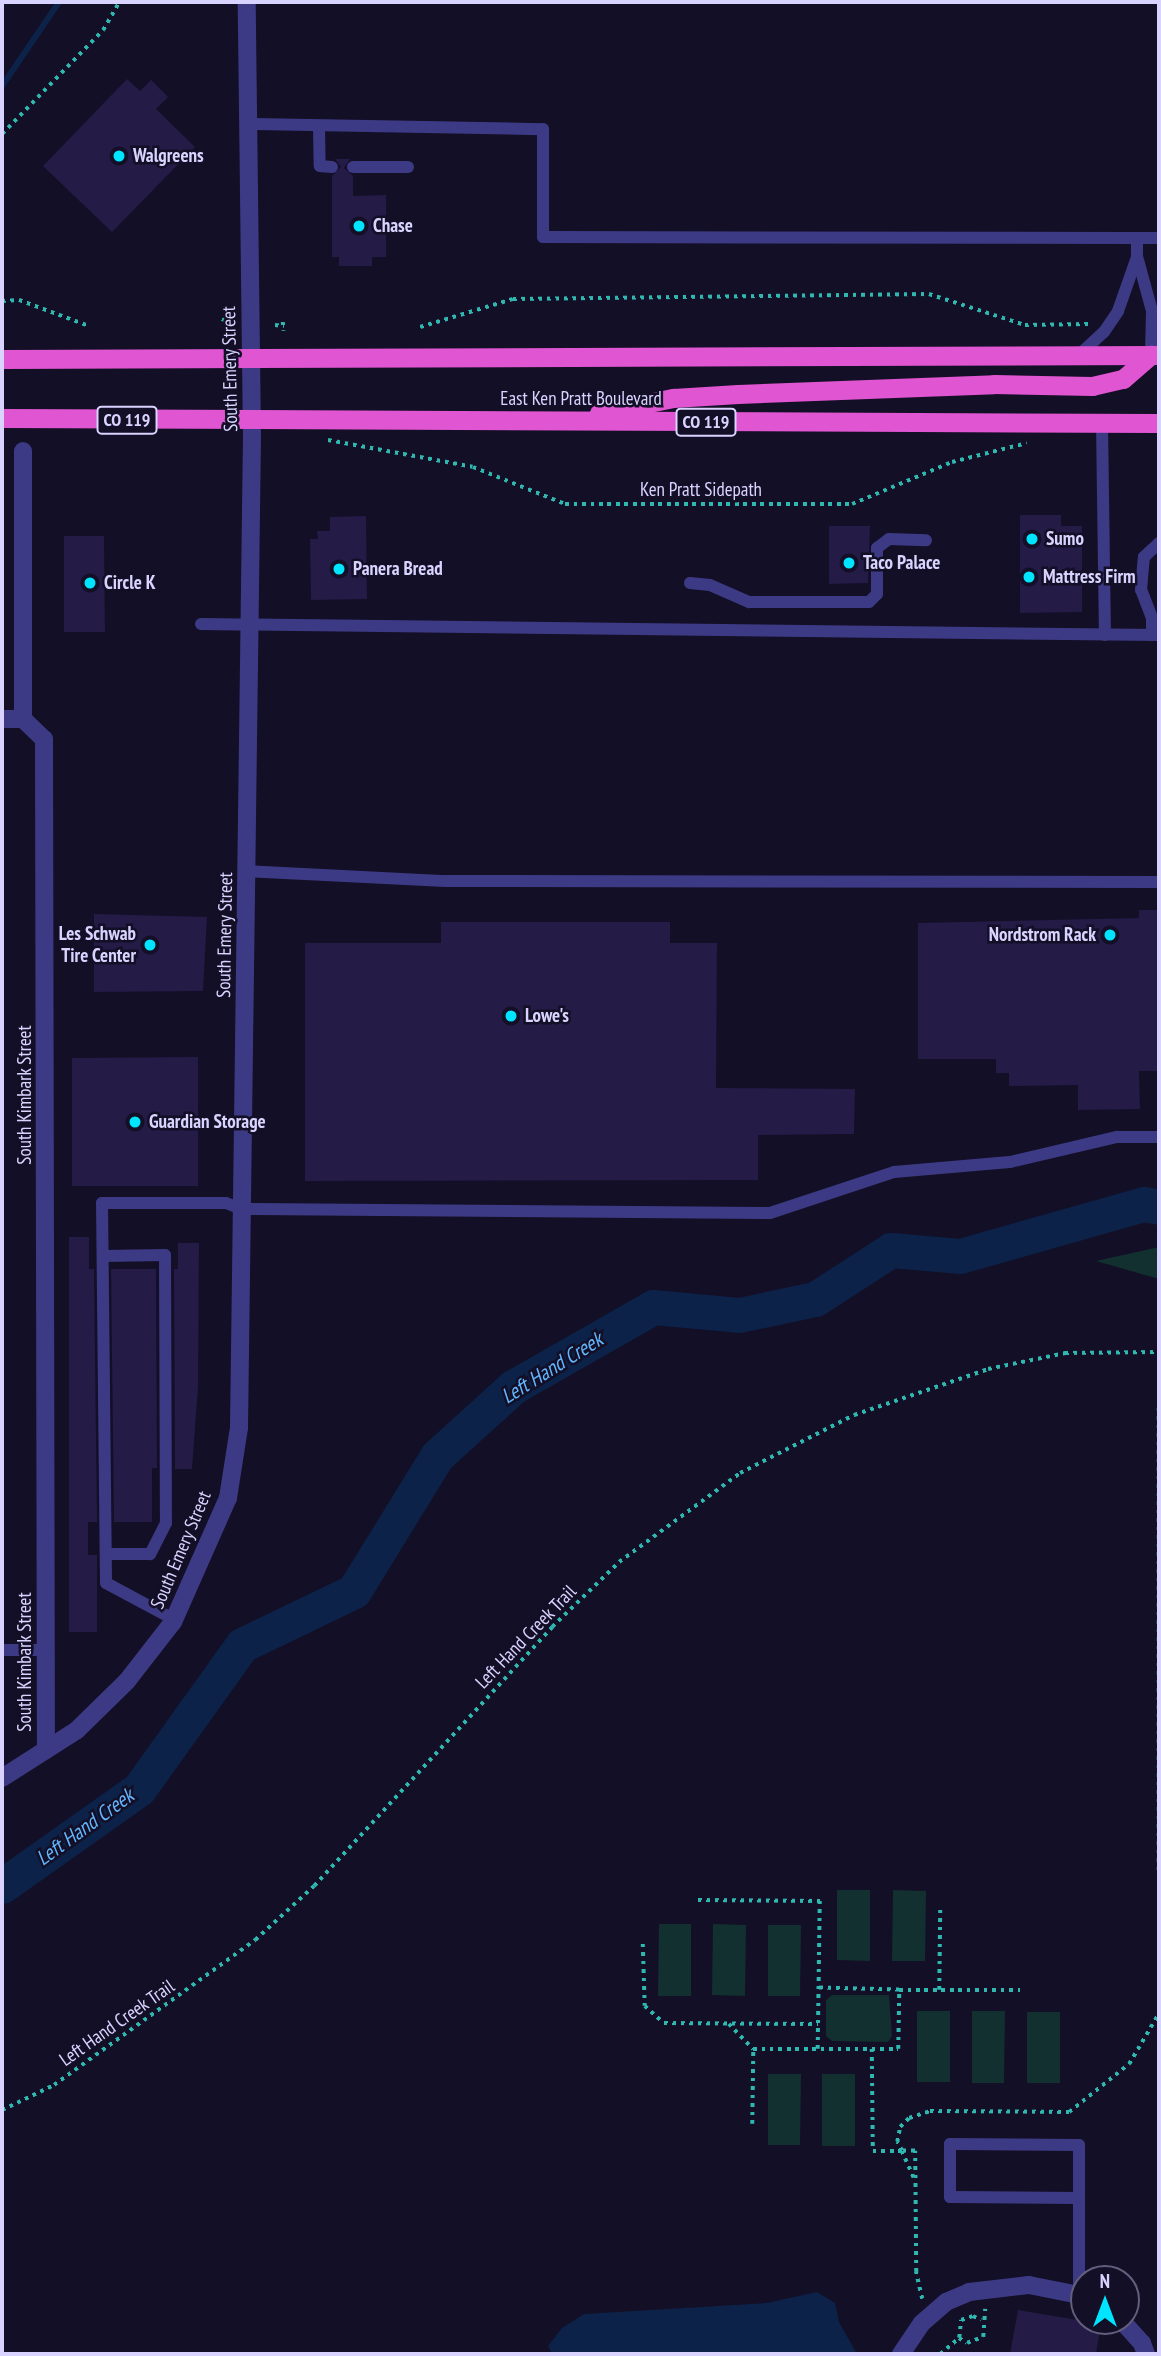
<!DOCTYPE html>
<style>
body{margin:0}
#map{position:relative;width:1161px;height:2356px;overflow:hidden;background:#130f26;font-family:"PT Sans Narrow",sans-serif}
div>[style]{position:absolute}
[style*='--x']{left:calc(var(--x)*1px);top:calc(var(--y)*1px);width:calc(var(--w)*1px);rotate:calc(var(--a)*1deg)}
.green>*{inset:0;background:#12302f}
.water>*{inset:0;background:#0c2248}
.stream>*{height:6px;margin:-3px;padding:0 3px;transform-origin:3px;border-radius:3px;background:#0c2248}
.river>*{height:35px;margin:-17.5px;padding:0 17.5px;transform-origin:17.5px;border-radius:17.5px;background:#0c2248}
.building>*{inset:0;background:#241b47}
.path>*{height:3.5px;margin-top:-1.75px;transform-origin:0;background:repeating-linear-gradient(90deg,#2fb8b0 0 3.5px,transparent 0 8.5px)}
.service>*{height:12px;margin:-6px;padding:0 6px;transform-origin:6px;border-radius:6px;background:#3d3a85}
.pedestrian>*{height:18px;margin:-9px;padding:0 9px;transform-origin:9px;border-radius:9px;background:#3d3a85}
.minor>*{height:18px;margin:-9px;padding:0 9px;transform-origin:9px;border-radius:9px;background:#3d3a85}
.trunk>*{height:19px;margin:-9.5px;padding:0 9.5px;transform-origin:9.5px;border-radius:9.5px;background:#e055d1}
.dots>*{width:19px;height:19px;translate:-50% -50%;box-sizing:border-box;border:4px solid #130f26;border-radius:50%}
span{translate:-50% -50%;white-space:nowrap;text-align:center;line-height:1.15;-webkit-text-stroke:5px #130f26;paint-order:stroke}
.shield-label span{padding:2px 5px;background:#130f26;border:2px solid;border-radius:5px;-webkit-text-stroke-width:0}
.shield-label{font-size:18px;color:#d9d4ff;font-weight:700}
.poi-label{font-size:19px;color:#d9d4ff;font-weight:700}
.left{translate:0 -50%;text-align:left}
.right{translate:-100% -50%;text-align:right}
.street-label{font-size:19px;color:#d9d4ff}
.water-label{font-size:21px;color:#62b6ff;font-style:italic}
.frame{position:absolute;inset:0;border:4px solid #d9d4ff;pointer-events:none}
.north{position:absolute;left:1070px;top:2265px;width:70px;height:70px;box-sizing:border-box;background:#130f26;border:2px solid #625e7d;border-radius:50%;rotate:0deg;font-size:19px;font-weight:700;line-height:28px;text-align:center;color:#d9d4ff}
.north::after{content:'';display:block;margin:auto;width:24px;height:32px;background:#00e5ff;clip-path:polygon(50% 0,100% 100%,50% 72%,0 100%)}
</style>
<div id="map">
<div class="green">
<i style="clip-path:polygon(1159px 1247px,1159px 1279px,1096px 1261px)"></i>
<i style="clip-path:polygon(837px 1890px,870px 1890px,870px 1961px,837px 1960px)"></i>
<i style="clip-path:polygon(893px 1890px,926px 1891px,925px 1961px,892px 1961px)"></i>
<i style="clip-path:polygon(659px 1924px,691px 1924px,691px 1996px,658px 1996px)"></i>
<i style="clip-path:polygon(713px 1924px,746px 1925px,745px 1996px,712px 1995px)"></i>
<i style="clip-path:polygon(768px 1925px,801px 1925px,800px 1996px,768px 1996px)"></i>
<i style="clip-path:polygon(832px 1995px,889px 1995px,892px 2036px,888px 2042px,832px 2041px,826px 2036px,826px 2000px)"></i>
<i style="clip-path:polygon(917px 2011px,950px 2011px,950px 2082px,917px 2082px)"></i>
<i style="clip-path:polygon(972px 2011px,1005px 2011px,1004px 2083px,972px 2083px)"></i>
<i style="clip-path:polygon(1027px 2012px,1060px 2012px,1060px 2083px,1027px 2083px)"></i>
<i style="clip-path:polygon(768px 2074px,801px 2074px,800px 2145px,768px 2145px)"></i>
<i style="clip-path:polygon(822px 2074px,855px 2074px,855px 2146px,822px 2146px)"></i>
</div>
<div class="water">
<i style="clip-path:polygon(817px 2292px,835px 2303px,839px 2322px,857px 2354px,552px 2354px,548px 2346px,562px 2328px,584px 2314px,767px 2303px)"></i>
</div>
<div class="stream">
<i style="--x:2;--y:86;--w:102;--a:-55.8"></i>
</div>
<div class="river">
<i style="--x:2;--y:1886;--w:168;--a:-35.3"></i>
<i style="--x:139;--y:1789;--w:177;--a:-54.4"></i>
<i style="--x:242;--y:1645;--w:124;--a:-25.7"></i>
<i style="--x:354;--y:1591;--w:158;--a:-58.4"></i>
<i style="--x:437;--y:1456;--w:103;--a:-42.2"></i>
<i style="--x:513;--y:1387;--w:161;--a:-29.7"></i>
<i style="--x:653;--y:1307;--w:86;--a:5.3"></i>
<i style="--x:739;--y:1315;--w:78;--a:-11.9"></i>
<i style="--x:815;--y:1299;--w:90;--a:-32.8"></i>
<i style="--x:891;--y:1250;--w:69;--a:5"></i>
<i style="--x:960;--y:1256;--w:191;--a:-15.8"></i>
<i style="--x:1144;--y:1204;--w:15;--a:11"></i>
</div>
<div class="building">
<i style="clip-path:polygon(127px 79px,140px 91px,151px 80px,168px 97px,156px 109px,195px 147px,112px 232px,43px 166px)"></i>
<i style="clip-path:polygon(335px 159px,350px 159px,344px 168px,353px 176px,353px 196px,386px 195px,386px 257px,372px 257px,372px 266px,339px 266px,339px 257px,332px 257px,332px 176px,341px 167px)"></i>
<i style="clip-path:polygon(1020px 515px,1061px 515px,1061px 526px,1082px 526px,1082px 612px,1020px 613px)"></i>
<i style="clip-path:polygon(366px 516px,367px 599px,311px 600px,310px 539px,318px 539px,317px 531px,330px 531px,330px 517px)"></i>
<i style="clip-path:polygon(829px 526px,870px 526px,868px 583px,829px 584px)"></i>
<i style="clip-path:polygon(64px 536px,104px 536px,105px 632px,64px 632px)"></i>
<i style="clip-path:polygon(1139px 910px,1159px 910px,1159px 1071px,1139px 1071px,1140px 1109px,1078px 1110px,1078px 1085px,1009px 1086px,1009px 1073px,996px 1073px,996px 1059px,918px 1059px,918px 923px,1139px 918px)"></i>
<i style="clip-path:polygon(94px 914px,207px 917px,203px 991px,94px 992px)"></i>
<i style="clip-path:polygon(441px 922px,670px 922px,670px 943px,717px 943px,716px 1088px,855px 1089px,854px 1134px,758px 1135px,758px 1180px,305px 1181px,305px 943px,441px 943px)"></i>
<i style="clip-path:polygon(198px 1057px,198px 1186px,72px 1186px,72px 1058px)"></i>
<i style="clip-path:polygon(69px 1237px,89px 1237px,89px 1269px,94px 1269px,97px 1522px,88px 1522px,88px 1555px,97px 1555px,97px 1632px,69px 1632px)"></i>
<i style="clip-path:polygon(178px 1243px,199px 1243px,198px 1387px,192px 1469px,175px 1469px,174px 1269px,178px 1269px)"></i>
<i style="clip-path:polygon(111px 1269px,156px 1269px,157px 1468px,152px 1468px,152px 1522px,114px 1522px)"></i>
<i style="clip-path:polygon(1018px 2310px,1101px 2324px,1096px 2354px,1010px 2354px)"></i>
</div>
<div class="path">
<i style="--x:2;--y:134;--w:145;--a:-45.8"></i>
<i style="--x:103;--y:30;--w:32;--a:-60"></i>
<i style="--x:2;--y:301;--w:17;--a:-3"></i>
<i style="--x:19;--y:300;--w:75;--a:20.4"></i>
<i style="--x:222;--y:319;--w:12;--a:24"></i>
<i style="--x:283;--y:322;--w:9;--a:84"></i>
<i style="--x:275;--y:325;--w:9;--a:6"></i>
<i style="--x:420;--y:327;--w:97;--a:-16.8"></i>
<i style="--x:513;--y:299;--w:416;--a:-0.7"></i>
<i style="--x:929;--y:294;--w:101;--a:17.9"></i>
<i style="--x:1025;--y:325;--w:63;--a:-0.9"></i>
<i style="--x:328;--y:440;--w:147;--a:10.5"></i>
<i style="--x:473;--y:467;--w:99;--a:21.9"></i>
<i style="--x:565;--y:504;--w:287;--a:0"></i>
<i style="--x:852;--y:504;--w:108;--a:-22.8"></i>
<i style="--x:952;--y:462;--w:77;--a:-14.2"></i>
<i style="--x:1159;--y:1408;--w:466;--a:90"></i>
<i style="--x:698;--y:1900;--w:122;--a:0.5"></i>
<i style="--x:820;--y:1901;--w:148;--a:90.8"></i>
<i style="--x:643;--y:1944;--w:62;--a:88.2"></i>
<i style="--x:645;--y:2006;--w:25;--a:42"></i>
<i style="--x:664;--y:2023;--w:154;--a:0.4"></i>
<i style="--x:899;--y:1990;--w:121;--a:0"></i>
<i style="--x:939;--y:1990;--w:80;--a:-89.3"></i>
<i style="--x:729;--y:2024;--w:35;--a:46"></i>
<i style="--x:872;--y:2049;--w:102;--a:89.4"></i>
<i style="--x:873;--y:2151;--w:29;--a:0"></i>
<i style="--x:902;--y:2151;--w:32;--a:66"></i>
<i style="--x:2;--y:2110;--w:58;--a:-25.7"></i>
<i style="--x:54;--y:2085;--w:248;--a:-35.8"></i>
<i style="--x:255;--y:1940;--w:80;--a:-42.5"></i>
<i style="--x:314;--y:1886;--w:352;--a:-47.4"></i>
<i style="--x:552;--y:1627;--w:93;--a:-44.1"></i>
<i style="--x:619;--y:1562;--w:150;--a:-36.3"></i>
<i style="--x:740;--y:1473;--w:128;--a:-27"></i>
<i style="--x:854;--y:1415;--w:142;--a:-18.9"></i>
<i style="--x:988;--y:1369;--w:79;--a:-11.7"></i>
<i style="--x:1065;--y:1353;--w:94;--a:-0.6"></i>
<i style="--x:752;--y:2124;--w:75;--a:-89.2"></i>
<i style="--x:753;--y:2049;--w:145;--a:0"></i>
<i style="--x:898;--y:2049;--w:59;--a:-89"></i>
<i style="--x:899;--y:1990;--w:80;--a:-178.6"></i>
<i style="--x:922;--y:2299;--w:28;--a:-103"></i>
<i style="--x:916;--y:2272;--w:121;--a:-90.5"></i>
<i style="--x:915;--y:2151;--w:13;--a:180"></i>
<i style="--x:902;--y:2151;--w:10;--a:-119"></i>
<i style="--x:897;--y:2142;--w:15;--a:-79"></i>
<i style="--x:900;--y:2127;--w:13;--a:-45"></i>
<i style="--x:909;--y:2118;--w:22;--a:-18"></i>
<i style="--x:930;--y:2111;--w:139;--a:0.4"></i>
<i style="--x:1069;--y:2112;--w:77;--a:-38.7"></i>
<i style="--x:1129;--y:2064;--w:59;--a:-59.5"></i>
<i style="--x:959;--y:2338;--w:9;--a:32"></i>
<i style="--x:967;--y:2343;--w:17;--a:-21"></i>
<i style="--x:983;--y:2337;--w:28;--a:-86"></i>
<i style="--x:959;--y:2338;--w:18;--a:-84"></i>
<i style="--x:961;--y:2320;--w:13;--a:-18"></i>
<i style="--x:973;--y:2316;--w:9;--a:27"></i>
<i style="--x:940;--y:2354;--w:25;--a:-40"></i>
</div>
<div class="service">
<i style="--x:247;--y:124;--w:296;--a:1"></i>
<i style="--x:543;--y:129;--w:108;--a:90"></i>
<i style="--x:543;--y:237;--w:594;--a:0.1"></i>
<i style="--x:319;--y:127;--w:39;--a:89"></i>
<i style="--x:320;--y:166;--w:12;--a:5"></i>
<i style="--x:353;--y:167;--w:55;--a:0"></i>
<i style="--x:1079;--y:355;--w:34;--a:-43"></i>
<i style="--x:1104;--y:332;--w:25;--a:-56"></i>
<i style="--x:1118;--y:311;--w:57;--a:-70.6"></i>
<i style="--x:1151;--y:355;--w:44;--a:-88.7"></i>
<i style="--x:1152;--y:311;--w:57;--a:-105.3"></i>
<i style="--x:1137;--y:256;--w:18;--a:-90"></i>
<i style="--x:1137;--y:238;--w:22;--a:0"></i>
<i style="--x:1102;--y:423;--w:212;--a:89.2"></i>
<i style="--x:690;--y:583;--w:20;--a:6"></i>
<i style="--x:710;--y:585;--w:43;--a:23.6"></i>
<i style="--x:749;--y:602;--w:120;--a:0"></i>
<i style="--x:869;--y:602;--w:11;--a:-45"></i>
<i style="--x:877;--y:594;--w:46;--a:-90"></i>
<i style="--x:877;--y:548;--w:15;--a:-37"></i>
<i style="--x:889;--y:539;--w:37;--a:2"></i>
<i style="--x:201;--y:624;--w:958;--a:0.66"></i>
<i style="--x:1152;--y:635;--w:17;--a:-90"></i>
<i style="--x:1152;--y:618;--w:30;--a:-111"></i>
<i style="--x:1141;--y:590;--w:33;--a:-85"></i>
<i style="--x:1144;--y:557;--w:21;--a:-43"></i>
<i style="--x:246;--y:871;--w:200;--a:2.9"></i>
<i style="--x:446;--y:881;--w:713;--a:0.08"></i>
<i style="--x:103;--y:1256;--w:62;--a:-0.9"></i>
<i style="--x:165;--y:1255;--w:268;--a:89.8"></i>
<i style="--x:166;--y:1523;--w:35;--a:117"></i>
<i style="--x:150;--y:1554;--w:44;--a:180"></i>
<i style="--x:175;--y:1620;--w:78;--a:-151.8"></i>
<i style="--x:106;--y:1583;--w:380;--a:-90.6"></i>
<i style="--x:102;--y:1203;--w:124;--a:0"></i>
<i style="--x:226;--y:1203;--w:17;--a:21"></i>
<i style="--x:242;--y:1209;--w:528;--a:0.43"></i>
<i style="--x:770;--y:1213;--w:131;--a:-18.3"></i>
<i style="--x:894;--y:1172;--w:116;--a:-4.9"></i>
<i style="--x:1010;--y:1162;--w:110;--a:-13.2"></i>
<i style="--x:1117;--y:1137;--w:42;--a:0"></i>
<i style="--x:2;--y:1650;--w:43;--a:0"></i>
<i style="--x:1079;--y:2198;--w:129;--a:-179.6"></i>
<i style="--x:950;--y:2197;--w:53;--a:-90"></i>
<i style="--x:950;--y:2144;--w:129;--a:0.4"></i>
<i style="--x:1079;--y:2145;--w:150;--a:90"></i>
</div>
<div class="pedestrian">
<i style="--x:901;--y:2354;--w:37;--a:-56"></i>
<i style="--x:922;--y:2323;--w:32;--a:-41"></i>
<i style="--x:946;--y:2302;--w:25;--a:-23"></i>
<i style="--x:969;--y:2292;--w:60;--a:-6.7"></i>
<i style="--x:1029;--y:2285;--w:51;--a:11.3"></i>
</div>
<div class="minor">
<i style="--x:23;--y:451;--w:268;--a:90"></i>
<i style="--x:23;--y:719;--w:29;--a:44"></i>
<i style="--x:44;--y:739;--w:1011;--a:89.89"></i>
<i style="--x:2;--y:719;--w:21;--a:0"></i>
<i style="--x:2;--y:1778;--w:89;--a:-32.6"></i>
<i style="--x:77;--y:1730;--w:70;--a:-44.4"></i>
<i style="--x:127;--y:1681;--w:75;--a:-52.1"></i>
<i style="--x:173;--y:1622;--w:136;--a:-66.1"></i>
<i style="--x:228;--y:1498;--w:71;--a:-81.1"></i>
<i style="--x:239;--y:1428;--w:990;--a:-89.25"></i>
<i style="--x:252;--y:438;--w:436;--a:-90.7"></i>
<i style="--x:1079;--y:2295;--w:5;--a:22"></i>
<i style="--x:1122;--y:2321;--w:30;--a:48"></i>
<i style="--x:1142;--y:2343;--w:12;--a:70"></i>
</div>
<div class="trunk">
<i style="--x:2;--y:359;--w:1157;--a:-0.2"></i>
<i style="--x:599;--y:413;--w:76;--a:-11.5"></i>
<i style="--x:673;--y:398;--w:65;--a:-3.5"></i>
<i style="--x:738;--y:394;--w:256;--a:-2.2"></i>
<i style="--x:994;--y:384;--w:98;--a:1.2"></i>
<i style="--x:1092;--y:386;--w:32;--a:-13"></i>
<i style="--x:1123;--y:379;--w:37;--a:-41"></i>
<i style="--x:2;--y:418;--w:1157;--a:0.25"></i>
</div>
<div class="dots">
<i style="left:119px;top:156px;background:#00e5ff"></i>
<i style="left:359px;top:226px;background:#00e5ff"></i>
<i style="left:1032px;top:539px;background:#00e5ff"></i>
<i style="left:849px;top:563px;background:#00e5ff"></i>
<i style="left:339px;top:569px;background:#00e5ff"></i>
<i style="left:1029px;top:577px;background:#00e5ff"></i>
<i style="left:90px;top:583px;background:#00e5ff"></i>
<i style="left:1110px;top:935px;background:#00e5ff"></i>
<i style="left:150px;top:945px;background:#00e5ff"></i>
<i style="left:511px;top:1016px;background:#00e5ff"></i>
<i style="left:135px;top:1122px;background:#00e5ff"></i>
</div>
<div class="shield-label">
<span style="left:127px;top:420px">CO 119</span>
<span style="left:706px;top:422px">CO 119</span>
</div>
<div class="poi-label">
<span class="left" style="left:133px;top:156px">Walgreens</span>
<span class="left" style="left:373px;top:226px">Chase</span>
<span class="left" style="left:1046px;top:539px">Sumo</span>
<span class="left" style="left:863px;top:563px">Taco Palace</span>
<span class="left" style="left:353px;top:569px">Panera Bread</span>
<span class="left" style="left:1043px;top:577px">Mattress Firm</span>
<span class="left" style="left:104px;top:583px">Circle K</span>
<span class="right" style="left:136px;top:945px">Les Schwab<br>Tire Center</span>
<span class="right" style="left:1096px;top:935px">Nordstrom Rack</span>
<span class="left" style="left:525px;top:1016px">Lowe's</span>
<span class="left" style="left:149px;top:1122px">Guardian Storage</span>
</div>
<div class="street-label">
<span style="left:230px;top:369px;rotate:-91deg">South Emery Street</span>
<span style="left:581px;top:399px">East Ken Pratt Boulevard</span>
<span style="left:701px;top:490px">Ken Pratt Sidepath</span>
<span style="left:225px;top:935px;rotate:-89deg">South Emery Street</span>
<span style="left:25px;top:1095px;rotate:-90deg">South Kimbark Street</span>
<span style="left:181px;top:1550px;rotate:-67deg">South Emery Street</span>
<span style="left:526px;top:1637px;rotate:-46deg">Left Hand Creek Trail</span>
<span style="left:25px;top:1662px;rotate:-90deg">South Kimbark Street</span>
<span style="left:117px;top:2023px;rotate:-35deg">Left Hand Creek Trail</span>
</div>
<div class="water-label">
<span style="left:552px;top:1368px;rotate:-32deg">Left Hand Creek</span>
<span style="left:85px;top:1827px;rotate:-36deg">Left Hand Creek</span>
</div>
<div class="frame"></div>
<div class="north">N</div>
</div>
